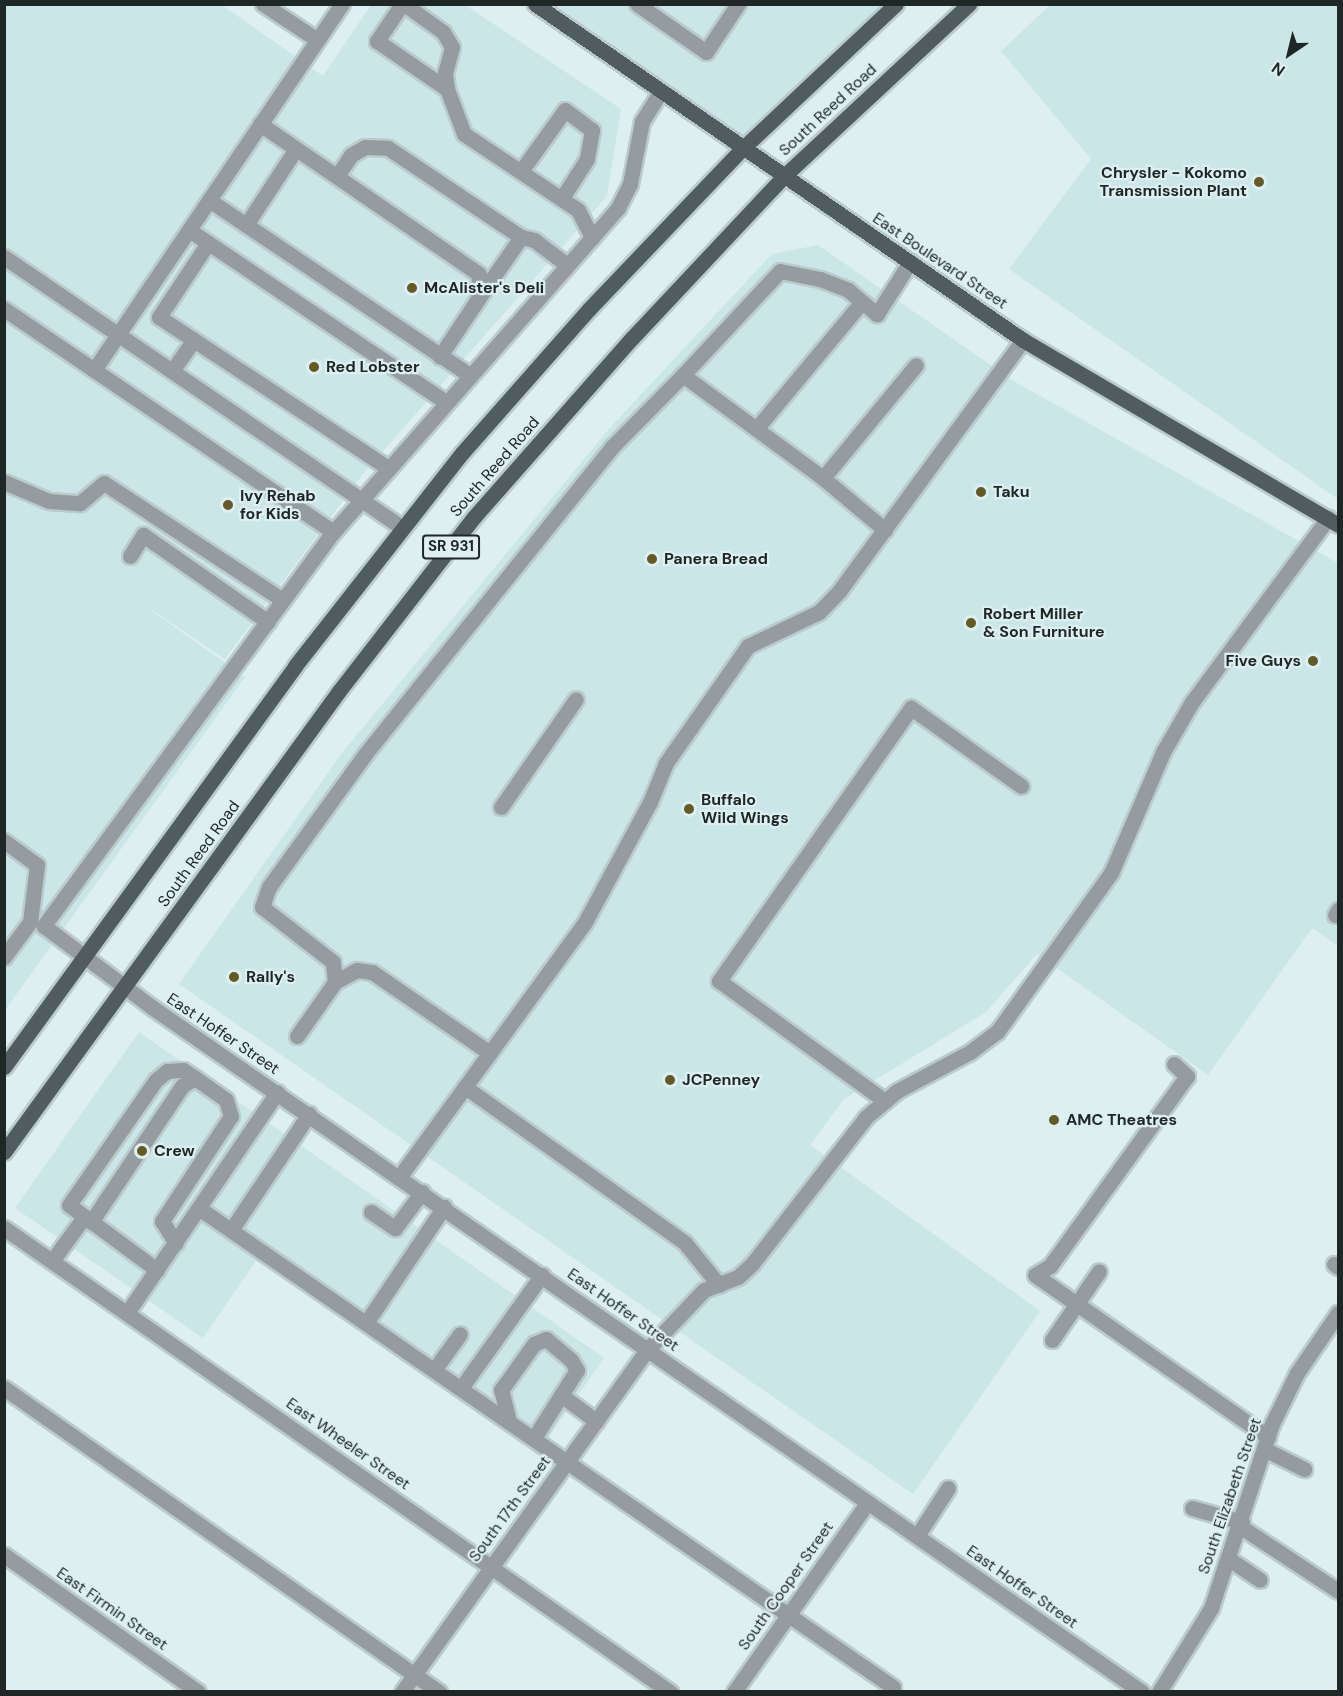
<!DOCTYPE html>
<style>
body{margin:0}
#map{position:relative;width:1343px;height:1696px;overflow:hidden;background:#ddeff0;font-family:"DM Sans",sans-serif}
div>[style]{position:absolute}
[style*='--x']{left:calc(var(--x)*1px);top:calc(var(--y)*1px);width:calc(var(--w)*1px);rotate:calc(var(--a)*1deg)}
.built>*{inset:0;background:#cae6e8}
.roads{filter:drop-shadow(2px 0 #bbcbcc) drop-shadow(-2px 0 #bbcbcc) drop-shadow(0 2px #bbcbcc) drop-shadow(0 -2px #bbcbcc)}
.minor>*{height:15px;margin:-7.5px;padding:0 7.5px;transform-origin:7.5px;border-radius:7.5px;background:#959c9f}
.major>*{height:15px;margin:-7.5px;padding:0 7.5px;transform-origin:7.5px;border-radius:7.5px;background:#505c60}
.dots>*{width:16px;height:16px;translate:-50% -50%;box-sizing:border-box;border:3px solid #ddeff0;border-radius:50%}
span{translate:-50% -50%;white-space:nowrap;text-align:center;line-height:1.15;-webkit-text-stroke:4.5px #ddeff0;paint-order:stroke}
.shield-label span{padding:2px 4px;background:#ddeff0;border:2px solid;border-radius:4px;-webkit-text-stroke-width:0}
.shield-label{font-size:15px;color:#1f2626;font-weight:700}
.street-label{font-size:16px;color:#1f2626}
.poi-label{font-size:16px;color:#1f2626;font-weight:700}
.right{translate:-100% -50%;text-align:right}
.left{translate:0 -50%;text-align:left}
.frame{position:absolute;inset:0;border:6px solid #1f2626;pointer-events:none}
.north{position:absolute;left:1259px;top:24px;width:60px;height:60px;-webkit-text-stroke:4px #ddeff0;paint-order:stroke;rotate:215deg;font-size:16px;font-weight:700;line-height:24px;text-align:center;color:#1f2626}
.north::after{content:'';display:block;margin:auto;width:21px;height:27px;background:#1f2626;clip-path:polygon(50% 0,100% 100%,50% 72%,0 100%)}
</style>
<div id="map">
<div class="built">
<i style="clip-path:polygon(1051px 4px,1338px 5px,1338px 499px,1009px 269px,1091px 159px,1001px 51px)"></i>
<i style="clip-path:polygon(5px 5px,222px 5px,323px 76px,371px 5px,465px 5px,621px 109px,607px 196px,363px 474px,225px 659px,131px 596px,245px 677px,5px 1010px)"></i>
<i style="clip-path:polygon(533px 5px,901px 5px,743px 148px)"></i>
<i style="clip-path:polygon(818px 245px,1015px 382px,1338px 563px,1338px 946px,1312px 928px,1208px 1075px,1037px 954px,986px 1012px,844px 1099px,810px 1145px,1040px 1311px,913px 1494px,179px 984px,342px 753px,608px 430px,772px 254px)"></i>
<i style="clip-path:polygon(139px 1032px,604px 1358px,546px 1441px,264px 1249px,203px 1338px,15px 1208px)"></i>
</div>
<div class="roads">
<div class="minor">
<i style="--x:263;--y:4;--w:64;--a:33.4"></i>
<i style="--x:402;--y:4;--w:45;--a:124"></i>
<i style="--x:377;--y:41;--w:85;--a:34.4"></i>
<i style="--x:404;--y:4;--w:48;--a:35.7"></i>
<i style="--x:443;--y:32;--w:17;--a:59"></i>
<i style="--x:452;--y:47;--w:27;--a:105"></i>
<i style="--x:445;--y:73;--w:16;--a:83"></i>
<i style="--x:447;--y:89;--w:48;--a:69.3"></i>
<i style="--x:464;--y:134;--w:137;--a:33.7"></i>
<i style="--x:578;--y:210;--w:31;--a:63"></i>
<i style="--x:637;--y:4;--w:84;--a:34.8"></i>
<i style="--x:706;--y:52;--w:58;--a:-56.3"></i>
<i style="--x:661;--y:91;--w:36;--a:122"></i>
<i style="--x:642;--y:121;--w:64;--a:100.8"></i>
<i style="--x:630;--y:184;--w:27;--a:117"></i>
<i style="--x:618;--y:208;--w:432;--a:131.3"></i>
<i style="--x:333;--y:532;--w:489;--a:126.3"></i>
<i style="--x:44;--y:926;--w:136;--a:37"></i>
<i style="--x:153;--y:1008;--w:1202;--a:34.67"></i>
<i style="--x:260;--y:124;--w:265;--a:34.4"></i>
<i style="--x:479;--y:274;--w:25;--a:92"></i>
<i style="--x:478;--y:299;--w:69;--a:123.7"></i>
<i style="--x:521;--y:171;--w:75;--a:-54.2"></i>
<i style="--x:565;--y:110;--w:34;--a:37"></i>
<i style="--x:592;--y:130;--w:29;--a:100"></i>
<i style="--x:587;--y:159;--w:46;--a:122.7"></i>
<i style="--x:337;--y:176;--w:25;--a:-56"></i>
<i style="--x:351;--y:155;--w:16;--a:-30"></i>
<i style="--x:365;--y:147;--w:23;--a:2"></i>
<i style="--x:388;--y:148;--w:160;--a:33.8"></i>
<i style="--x:521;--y:237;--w:13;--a:13"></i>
<i style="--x:534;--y:240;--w:41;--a:37.1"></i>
<i style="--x:209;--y:200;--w:313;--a:33.9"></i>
<i style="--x:246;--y:225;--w:91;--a:-56.7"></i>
<i style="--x:189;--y:230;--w:309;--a:33.8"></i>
<i style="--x:208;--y:243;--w:89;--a:123.5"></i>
<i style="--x:159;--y:317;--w:274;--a:33.4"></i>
<i style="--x:4;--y:257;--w:482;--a:34.2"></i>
<i style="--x:480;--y:296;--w:72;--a:-55.2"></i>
<i style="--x:4;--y:309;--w:397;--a:34.1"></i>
<i style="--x:94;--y:370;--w:442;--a:-55.9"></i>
<i style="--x:172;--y:371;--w:38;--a:-55"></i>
<i style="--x:756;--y:429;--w:165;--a:-50.2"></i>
<i style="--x:823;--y:478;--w:146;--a:-50.5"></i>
<i style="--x:4;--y:482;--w:49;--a:22.9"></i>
<i style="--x:49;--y:501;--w:31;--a:4"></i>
<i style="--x:80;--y:503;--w:31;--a:-40"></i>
<i style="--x:104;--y:483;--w:214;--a:33.2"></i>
<i style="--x:885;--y:530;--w:81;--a:-140"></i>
<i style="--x:823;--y:478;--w:174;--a:-143.7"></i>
<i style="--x:683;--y:375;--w:142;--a:-47"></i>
<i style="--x:780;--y:271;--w:41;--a:11.3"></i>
<i style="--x:820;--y:279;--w:30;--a:21"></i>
<i style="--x:848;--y:290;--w:38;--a:40"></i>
<i style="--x:877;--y:314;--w:62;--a:-57.6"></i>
<i style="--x:130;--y:556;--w:25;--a:-58"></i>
<i style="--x:143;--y:535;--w:152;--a:34.8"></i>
<i style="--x:501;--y:807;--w:131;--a:-55.2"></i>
<i style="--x:4;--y:841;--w:41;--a:36"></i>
<i style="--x:37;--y:865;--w:57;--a:97"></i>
<i style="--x:30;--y:922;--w:44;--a:126.6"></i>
<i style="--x:1335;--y:915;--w:6;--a:-59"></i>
<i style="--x:335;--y:982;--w:25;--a:-29"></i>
<i style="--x:357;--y:970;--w:15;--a:8"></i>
<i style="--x:372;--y:972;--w:143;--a:34.5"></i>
<i style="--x:297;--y:1036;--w:66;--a:-54.9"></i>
<i style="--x:335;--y:982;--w:20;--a:-96"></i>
<i style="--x:333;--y:962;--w:90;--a:-142.2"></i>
<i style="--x:262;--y:907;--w:21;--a:-71"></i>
<i style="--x:269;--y:887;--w:165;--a:-54.1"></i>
<i style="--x:366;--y:753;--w:393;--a:-51.2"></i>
<i style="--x:612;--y:447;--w:101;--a:-45.4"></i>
<i style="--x:1174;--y:1064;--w:18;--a:43"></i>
<i style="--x:1187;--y:1076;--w:234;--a:125.8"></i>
<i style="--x:1050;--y:1266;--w:17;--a:149"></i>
<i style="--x:1035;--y:1275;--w:284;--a:34.8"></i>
<i style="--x:465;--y:1087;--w:270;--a:35.3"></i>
<i style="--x:685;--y:1243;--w:54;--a:51"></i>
<i style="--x:885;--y:1101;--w:205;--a:-144.1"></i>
<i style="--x:719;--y:981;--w:334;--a:-54.9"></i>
<i style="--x:911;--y:708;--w:135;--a:35.3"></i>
<i style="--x:400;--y:1176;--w:312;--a:-53.9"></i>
<i style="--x:584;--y:924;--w:139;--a:-61.6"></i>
<i style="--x:650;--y:802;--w:42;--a:-67.7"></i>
<i style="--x:666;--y:763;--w:143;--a:-55"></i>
<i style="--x:748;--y:646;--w:79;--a:-25.6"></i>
<i style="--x:819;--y:612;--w:30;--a:-46"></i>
<i style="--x:840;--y:590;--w:310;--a:-53.8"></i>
<i style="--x:200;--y:1209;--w:842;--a:34.6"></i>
<i style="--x:371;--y:1212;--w:29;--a:34"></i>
<i style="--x:395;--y:1228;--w:45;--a:-53.1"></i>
<i style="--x:91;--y:1222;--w:164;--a:-56.2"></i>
<i style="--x:182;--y:1086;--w:15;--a:-32"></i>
<i style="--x:195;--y:1078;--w:38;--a:35"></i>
<i style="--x:226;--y:1100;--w:17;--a:73"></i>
<i style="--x:231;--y:1116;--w:126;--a:123.3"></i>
<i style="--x:162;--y:1221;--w:26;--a:58"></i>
<i style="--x:4;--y:1228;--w:812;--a:34.86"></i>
<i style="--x:231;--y:1230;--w:140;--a:-56.1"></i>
<i style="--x:52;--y:1261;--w:54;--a:-54"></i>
<i style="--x:1334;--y:1264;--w:5;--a:37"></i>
<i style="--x:157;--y:1270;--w:109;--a:-143.5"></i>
<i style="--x:69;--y:1205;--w:152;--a:-55.2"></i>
<i style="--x:156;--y:1080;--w:14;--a:-39"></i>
<i style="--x:167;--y:1071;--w:16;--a:-4"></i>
<i style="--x:183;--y:1070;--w:14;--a:34"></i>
<i style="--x:127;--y:1313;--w:267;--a:-55.8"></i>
<i style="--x:366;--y:1323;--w:140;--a:-56.1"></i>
<i style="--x:1052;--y:1340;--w:83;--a:-55.7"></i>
<i style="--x:434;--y:1370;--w:44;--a:-54.2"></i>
<i style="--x:4;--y:1388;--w:531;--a:34.95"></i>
<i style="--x:461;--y:1388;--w:139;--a:-54.4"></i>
<i style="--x:561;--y:1395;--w:44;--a:36.6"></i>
<i style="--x:509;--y:1421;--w:32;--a:-104"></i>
<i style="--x:501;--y:1390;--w:57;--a:-54.3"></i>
<i style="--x:534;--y:1344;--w:13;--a:-23"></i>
<i style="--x:546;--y:1339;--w:33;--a:40"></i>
<i style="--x:571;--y:1360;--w:12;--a:59"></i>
<i style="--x:577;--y:1370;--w:80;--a:122.3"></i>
<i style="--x:1264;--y:1449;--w:45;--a:26.6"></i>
<i style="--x:1192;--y:1508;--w:52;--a:15.6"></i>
<i style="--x:1241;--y:1527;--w:116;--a:33.4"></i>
<i style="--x:917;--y:1536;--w:57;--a:-57.1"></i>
<i style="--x:4;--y:1555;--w:237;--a:35.2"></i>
<i style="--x:1229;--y:1559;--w:37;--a:34"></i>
<i style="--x:402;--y:1692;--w:422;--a:-54.4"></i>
<i style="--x:648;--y:1349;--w:81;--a:-46.5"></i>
<i style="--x:704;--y:1290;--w:36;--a:-21"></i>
<i style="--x:738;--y:1277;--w:19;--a:-43"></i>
<i style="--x:752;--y:1264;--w:186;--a:-52.2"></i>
<i style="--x:866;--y:1117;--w:40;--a:-40"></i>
<i style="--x:897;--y:1091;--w:83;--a:-28.1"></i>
<i style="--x:970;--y:1052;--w:34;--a:-37"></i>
<i style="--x:997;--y:1032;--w:196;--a:-54.4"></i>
<i style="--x:1111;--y:873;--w:132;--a:-66.7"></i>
<i style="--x:1163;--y:752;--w:58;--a:-59.9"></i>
<i style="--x:1192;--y:702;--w:229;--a:-53.5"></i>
<i style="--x:734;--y:1692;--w:232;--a:-54.8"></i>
<i style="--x:1159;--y:1692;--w:99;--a:-58.2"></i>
<i style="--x:1211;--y:1608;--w:194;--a:-71.7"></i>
<i style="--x:1272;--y:1424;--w:57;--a:-63.9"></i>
<i style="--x:1297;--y:1373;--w:73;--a:-55.7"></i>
</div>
<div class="major">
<i style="--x:535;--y:4;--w:592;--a:34.55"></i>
<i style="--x:1023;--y:340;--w:365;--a:30.4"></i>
<i style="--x:4;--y:1067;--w:495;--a:-54"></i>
<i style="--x:295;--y:666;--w:271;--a:-51.9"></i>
<i style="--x:462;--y:453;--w:192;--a:-48.6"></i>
<i style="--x:589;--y:309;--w:223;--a:-46.3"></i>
<i style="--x:743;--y:148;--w:210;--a:-43.3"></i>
<i style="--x:4;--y:1152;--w:570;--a:-53.99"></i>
<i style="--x:339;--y:691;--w:220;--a:-52.2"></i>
<i style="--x:474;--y:517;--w:239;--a:-48.6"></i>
<i style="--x:632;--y:338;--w:222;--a:-46.8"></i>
<i style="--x:784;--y:176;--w:253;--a:-42.9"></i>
</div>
</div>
<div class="dots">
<i style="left:1259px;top:182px;background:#635a26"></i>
<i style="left:412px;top:288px;background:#635a26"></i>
<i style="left:314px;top:367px;background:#635a26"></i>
<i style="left:981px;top:492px;background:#635a26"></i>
<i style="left:228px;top:505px;background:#635a26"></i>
<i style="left:652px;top:559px;background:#635a26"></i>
<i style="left:971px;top:623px;background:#635a26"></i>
<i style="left:1313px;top:661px;background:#635a26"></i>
<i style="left:689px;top:809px;background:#635a26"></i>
<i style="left:234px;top:977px;background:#635a26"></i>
<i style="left:670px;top:1080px;background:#635a26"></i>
<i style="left:1054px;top:1120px;background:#635a26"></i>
<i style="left:142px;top:1151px;background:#635a26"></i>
</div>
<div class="shield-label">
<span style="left:451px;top:547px">SR 931</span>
</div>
<div class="street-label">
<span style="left:828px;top:110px;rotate:-43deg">South Reed Road</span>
<span style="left:940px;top:261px;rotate:34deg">East Boulevard Street</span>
<span style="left:495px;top:467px;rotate:-49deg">South Reed Road</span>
<span style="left:199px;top:854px;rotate:-54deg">South Reed Road</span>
<span style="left:223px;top:1034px;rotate:34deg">East Hoffer Street</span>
<span style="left:623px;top:1310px;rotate:35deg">East Hoffer Street</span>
<span style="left:348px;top:1444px;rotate:35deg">East Wheeler Street</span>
<span style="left:1230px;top:1496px;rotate:-71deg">South Elizabeth Street</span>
<span style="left:510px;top:1509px;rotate:-54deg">South 17th Street</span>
<span style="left:786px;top:1586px;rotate:-55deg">South Cooper Street</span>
<span style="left:1022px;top:1587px;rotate:35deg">East Hoffer Street</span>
<span style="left:112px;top:1609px;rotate:35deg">East Firmin Street</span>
</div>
<div class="poi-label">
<span class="right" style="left:1247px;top:182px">Chrysler - Kokomo<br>Transmission Plant</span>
<span class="left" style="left:424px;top:288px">McAlister's Deli</span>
<span class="left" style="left:326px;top:367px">Red Lobster</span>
<span class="left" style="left:993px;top:492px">Taku</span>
<span class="left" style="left:240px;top:505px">Ivy Rehab<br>for Kids</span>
<span class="left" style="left:664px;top:559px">Panera Bread</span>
<span class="left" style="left:983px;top:623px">Robert Miller<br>&amp; Son Furniture</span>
<span class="right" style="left:1301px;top:661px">Five Guys</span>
<span class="left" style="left:701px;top:809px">Buffalo<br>Wild Wings</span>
<span class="left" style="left:246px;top:977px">Rally's</span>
<span class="left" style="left:682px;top:1080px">JCPenney</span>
<span class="left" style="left:1066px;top:1120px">AMC Theatres</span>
<span class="left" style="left:154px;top:1151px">Crew</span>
</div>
<div class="frame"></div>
<div class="north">N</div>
</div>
